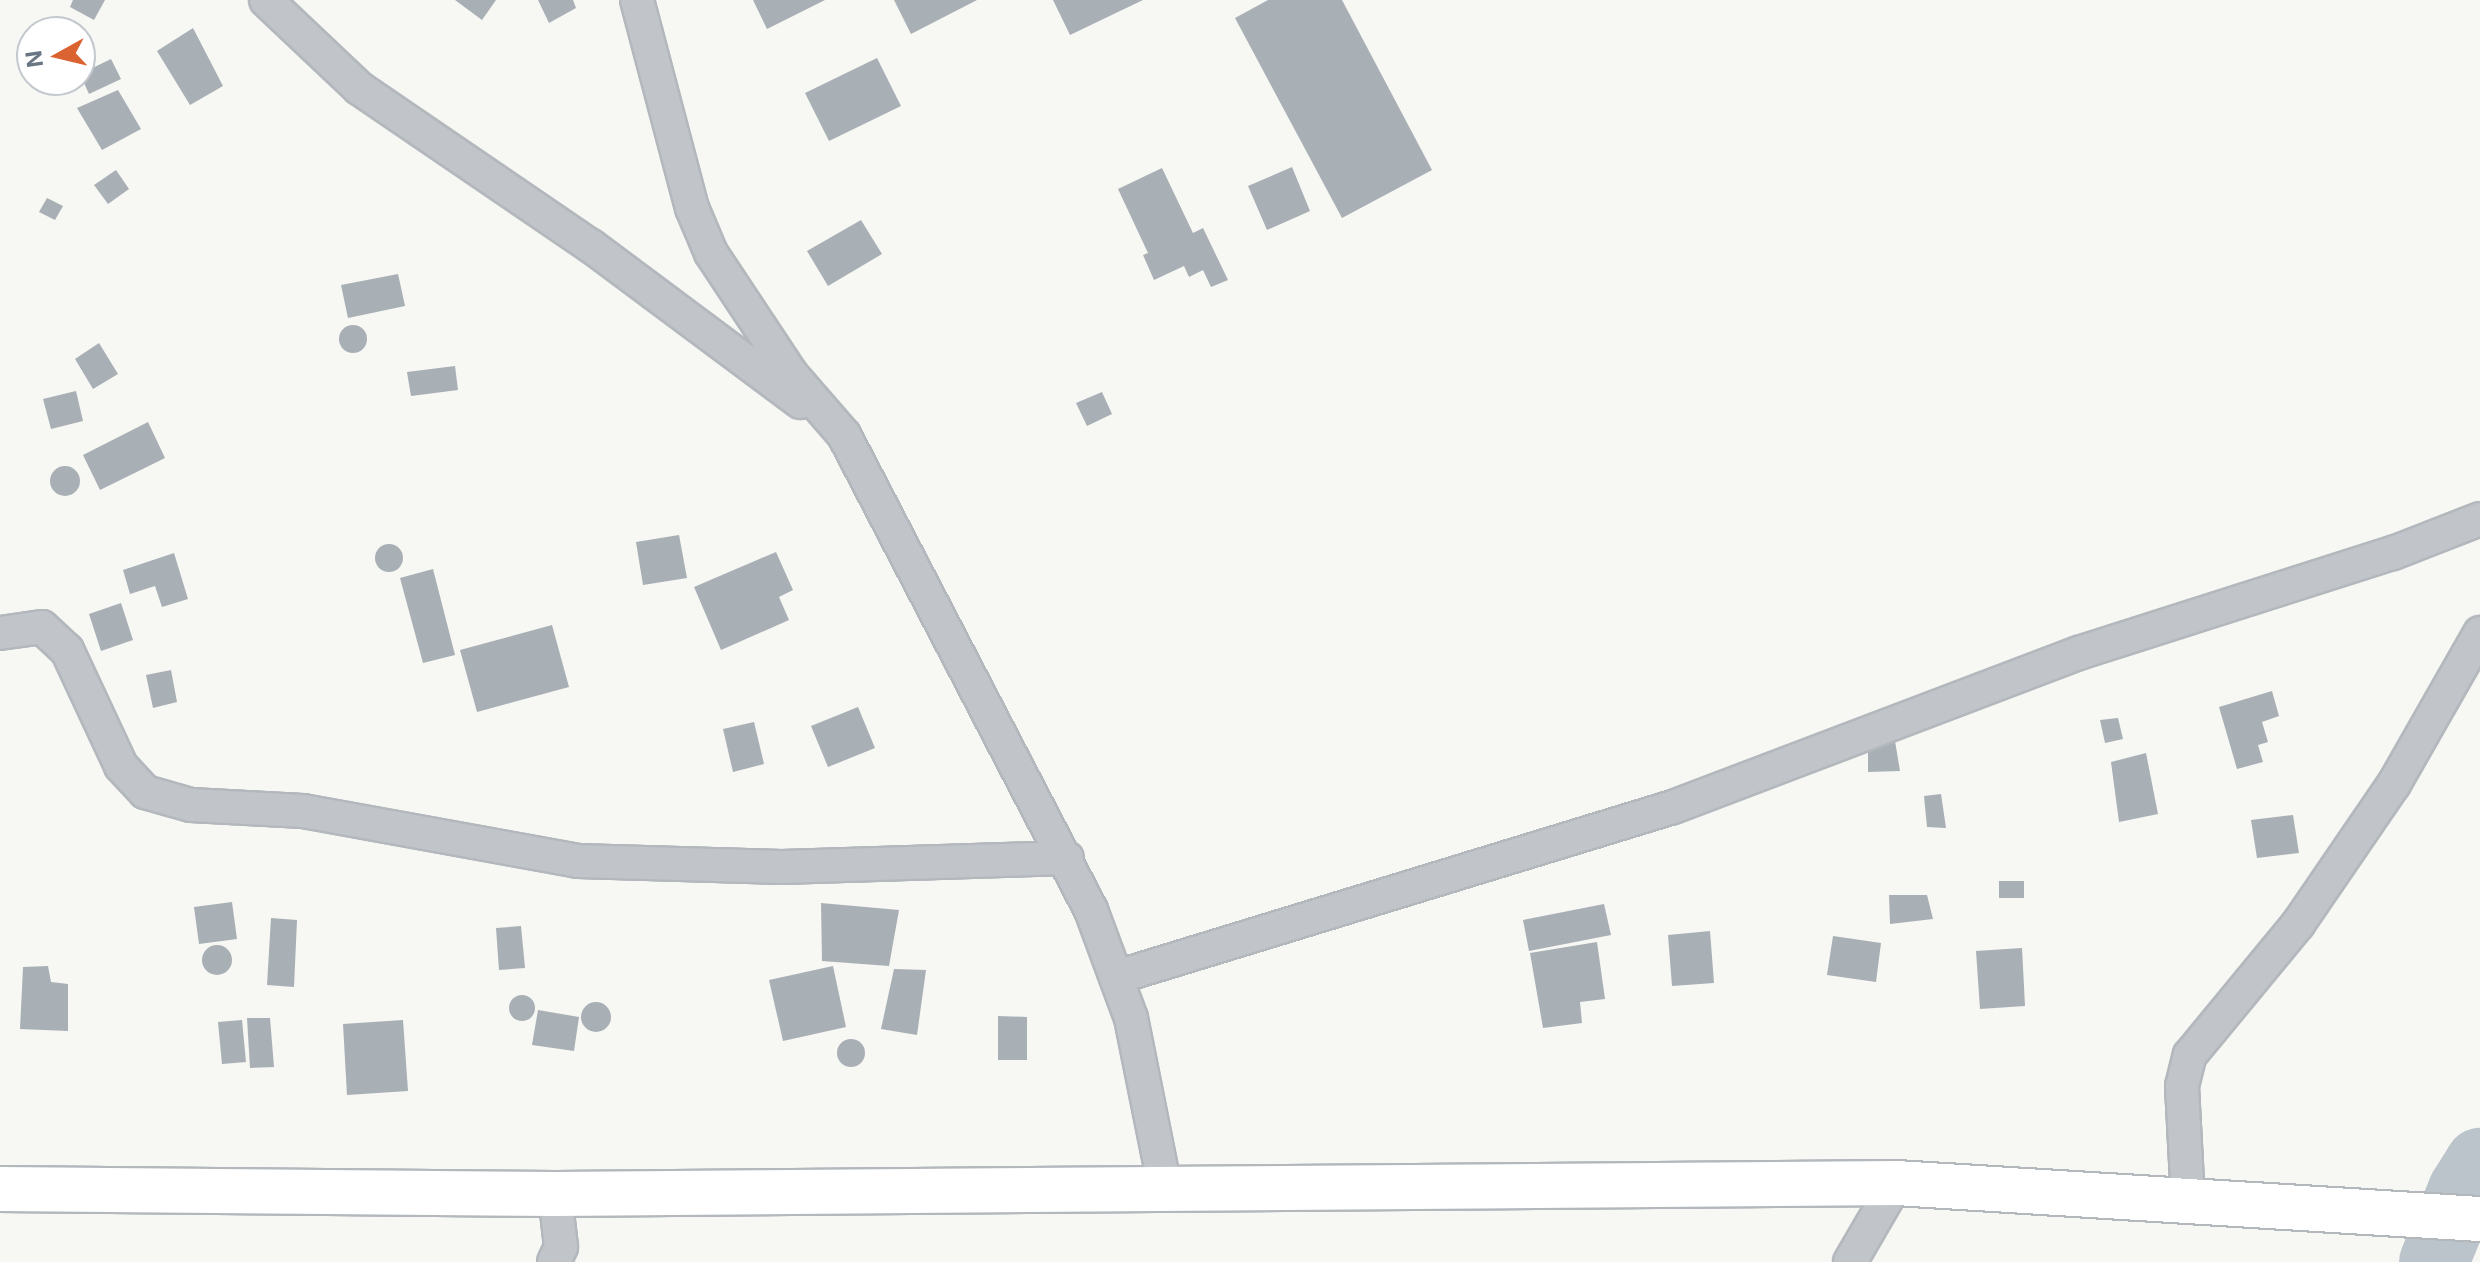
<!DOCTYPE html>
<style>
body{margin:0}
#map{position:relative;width:2480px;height:1262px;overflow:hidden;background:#f7f7f4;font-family:Inter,sans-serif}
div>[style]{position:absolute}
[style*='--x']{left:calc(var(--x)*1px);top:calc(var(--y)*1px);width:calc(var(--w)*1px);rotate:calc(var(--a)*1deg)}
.river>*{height:70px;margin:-35px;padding:0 35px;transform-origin:35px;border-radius:35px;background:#bbc4ca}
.building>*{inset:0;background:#a8afb5}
.round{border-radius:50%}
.roads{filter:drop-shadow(2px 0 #b3b8bd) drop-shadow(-2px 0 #b3b8bd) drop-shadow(0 2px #b3b8bd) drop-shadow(0 -2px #b3b8bd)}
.street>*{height:32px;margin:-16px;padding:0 16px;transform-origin:16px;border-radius:16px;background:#c1c4c8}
.secondary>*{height:44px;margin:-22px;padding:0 22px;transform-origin:22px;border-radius:22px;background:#fff}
span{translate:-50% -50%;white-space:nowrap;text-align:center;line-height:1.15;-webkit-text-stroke:8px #fff;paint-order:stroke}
.north{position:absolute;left:16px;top:16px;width:80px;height:80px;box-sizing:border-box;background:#fff;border:2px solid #c3c8ce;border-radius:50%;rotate:262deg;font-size:22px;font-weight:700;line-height:32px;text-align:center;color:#687684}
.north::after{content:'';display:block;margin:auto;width:28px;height:36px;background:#da6331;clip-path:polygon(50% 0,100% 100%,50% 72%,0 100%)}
</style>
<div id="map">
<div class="river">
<i style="--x:2434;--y:1262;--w:78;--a:-68.1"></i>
<i style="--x:2463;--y:1190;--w:32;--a:-58"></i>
</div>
<div class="building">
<i style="clip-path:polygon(73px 0,105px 0,94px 20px,70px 7px)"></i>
<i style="clip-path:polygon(455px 0,496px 0,482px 20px)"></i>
<i style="clip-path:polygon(538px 0,573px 0,576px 8px,549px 23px)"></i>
<i style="clip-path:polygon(753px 0,825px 0,767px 29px)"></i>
<i style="clip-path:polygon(894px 0,977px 0,911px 34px)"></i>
<i style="clip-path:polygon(1053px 0,1143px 0,1070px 35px)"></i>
<i style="clip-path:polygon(1268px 0,1342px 0,1432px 170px,1342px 218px,1235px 18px)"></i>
<i style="clip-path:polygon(193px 28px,223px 86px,190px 105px,157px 51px)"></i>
<i style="clip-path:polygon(877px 58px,901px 106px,829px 141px,805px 93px)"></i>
<i style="clip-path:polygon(111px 59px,121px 79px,89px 94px,80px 74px)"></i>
<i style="clip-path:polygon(118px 90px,141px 129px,102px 150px,77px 108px)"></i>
<i style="clip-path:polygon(1292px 167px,1310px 211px,1267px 230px,1248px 186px)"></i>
<i style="clip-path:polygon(1162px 168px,1193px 233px,1203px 228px,1228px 280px,1211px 287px,1203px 270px,1189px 277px,1184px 266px,1154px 280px,1143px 255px,1148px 253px,1118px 189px)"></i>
<i style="clip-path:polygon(116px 170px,129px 189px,108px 204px,94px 185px)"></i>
<i style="clip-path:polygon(47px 198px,63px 206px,55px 220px,39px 212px)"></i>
<i style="clip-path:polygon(861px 220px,882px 254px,828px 286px,807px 251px)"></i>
<i style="clip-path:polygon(398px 274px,405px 306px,348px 318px,341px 285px)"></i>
<i class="round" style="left:339px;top:325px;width:28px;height:28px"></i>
<i style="clip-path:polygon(99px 343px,118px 374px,93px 389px,75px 359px)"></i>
<i style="clip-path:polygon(455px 366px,458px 390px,411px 396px,407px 372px)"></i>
<i style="clip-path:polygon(76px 391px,83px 421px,51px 429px,43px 399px)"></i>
<i style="clip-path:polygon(1102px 392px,1112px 414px,1087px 426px,1076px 403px)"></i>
<i style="clip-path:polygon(148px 422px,165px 458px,100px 490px,83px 455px)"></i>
<i class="round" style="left:50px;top:466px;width:30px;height:30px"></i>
<i style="clip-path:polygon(679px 535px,687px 578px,643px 585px,636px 542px)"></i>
<i class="round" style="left:375px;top:544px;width:28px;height:28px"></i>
<i style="clip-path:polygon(776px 552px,793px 590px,779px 597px,789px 620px,721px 650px,694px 587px)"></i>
<i style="clip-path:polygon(174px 553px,188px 599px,162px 607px,155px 586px,130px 594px,123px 570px)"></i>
<i style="clip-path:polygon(433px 569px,455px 655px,423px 663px,400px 578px)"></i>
<i style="clip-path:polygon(121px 603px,133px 640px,101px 651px,89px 614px)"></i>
<i style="clip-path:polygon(552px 625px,569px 687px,477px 712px,460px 650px)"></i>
<i style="clip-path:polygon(171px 670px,177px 702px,153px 708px,146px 675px)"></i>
<i style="clip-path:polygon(2272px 691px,2279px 716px,2262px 722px,2268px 742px,2258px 745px,2263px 762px,2237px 769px,2219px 707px)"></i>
<i style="clip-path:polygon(858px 707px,875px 748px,828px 767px,811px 726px)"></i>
<i style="clip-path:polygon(2118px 718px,2123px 739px,2105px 743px,2100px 720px)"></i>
<i style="clip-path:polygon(754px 722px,764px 764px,733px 772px,723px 729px)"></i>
<i style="clip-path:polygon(1895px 741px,1900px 771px,1868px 772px,1868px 745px)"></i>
<i style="clip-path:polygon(2146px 753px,2158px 814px,2119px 822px,2111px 762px)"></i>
<i style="clip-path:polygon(1941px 794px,1946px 828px,1927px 827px,1924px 796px)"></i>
<i style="clip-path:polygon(2293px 815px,2299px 853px,2257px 858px,2251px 820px)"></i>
<i style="clip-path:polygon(1999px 881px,2024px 881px,2024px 898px,1999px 898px)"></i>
<i style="clip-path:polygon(1889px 895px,1927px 895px,1933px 919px,1890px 924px)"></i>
<i style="clip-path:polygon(232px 902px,237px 939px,199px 944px,194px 907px)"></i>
<i style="clip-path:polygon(821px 903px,899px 910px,889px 966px,822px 961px)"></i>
<i style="clip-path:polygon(1604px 904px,1611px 935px,1529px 951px,1523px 920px)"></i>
<i style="clip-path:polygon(271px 918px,297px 920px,294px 987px,267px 985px)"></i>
<i style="clip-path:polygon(521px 926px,525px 968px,499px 970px,496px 928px)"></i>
<i style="clip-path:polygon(1710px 931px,1714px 983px,1672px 986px,1668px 935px)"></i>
<i style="clip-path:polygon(1833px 936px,1881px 943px,1876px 982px,1827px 975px)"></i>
<i style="clip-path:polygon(1597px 942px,1605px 999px,1580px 1002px,1582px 1023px,1543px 1028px,1530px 953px)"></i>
<i class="round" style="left:202px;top:945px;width:30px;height:30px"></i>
<i style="clip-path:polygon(2022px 948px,2025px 1006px,1980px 1009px,1976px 951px)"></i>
<i style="clip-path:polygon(48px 966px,51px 982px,68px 984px,68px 1031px,20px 1029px,23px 967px)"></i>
<i style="clip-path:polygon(833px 966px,846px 1027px,783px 1041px,769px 980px)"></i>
<i style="clip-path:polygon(894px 969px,926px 970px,917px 1035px,881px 1029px)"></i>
<i class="round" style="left:509px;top:995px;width:26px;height:26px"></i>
<i class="round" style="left:581px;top:1002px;width:30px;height:30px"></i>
<i style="clip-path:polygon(538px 1010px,579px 1017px,574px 1051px,532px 1045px)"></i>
<i style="clip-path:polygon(998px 1016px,1027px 1017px,1027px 1060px,998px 1060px)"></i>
<i style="clip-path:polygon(247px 1018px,270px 1018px,274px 1067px,250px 1068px)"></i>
<i style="clip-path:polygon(242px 1020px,246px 1062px,222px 1064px,218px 1022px)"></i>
<i style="clip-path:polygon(403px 1020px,408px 1091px,347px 1095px,343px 1024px)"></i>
<i class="round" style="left:837px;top:1039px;width:28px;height:28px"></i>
</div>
<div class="roads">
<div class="street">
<i style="--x:266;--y:0;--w:128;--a:43.4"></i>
<i style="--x:359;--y:88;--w:281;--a:34.3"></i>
<i style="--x:591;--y:246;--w:261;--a:36.7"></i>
<i style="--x:637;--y:0;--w:215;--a:75.2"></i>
<i style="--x:692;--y:208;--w:49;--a:67.1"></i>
<i style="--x:711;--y:253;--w:145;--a:56.5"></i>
<i style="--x:791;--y:374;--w:81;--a:49"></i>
<i style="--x:844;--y:435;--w:535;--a:62.53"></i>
<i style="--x:1091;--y:910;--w:115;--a:69.7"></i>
<i style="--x:1131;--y:1018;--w:173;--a:78.7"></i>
<i style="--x:0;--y:633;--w:42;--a:-8.1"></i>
<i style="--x:42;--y:627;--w:34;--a:43"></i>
<i style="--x:67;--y:650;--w:128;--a:65"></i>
<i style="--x:121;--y:766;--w:35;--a:47"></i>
<i style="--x:145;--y:792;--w:48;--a:15.8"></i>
<i style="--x:191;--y:805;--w:112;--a:3.1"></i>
<i style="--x:303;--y:811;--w:280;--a:10.3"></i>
<i style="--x:578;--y:861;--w:204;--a:1.7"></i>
<i style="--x:782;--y:867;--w:285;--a:-1.8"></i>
<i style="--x:1117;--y:977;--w:581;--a:-17"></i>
<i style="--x:1673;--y:807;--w:434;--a:-20.8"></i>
<i style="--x:2079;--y:653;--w:330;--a:-17.7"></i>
<i style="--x:2393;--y:553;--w:93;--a:-21.3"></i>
<i style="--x:2188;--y:1201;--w:115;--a:-93"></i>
<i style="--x:2182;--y:1086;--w:32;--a:-76"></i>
<i style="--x:2190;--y:1055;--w:170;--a:-50.5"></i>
<i style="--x:2298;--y:924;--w:170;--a:-55.6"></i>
<i style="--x:2394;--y:784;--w:174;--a:-60.3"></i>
<i style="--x:554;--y:1262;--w:17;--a:-65"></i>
<i style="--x:561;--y:1247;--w:53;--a:-96.5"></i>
<i style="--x:1850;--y:1262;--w:91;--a:-59.8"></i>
</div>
<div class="secondary">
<i style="--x:0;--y:1189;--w:555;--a:0.52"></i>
<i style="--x:555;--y:1194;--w:1341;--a:-0.47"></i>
<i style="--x:1896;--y:1183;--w:585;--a:3.53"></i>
</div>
</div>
<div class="north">N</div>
</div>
